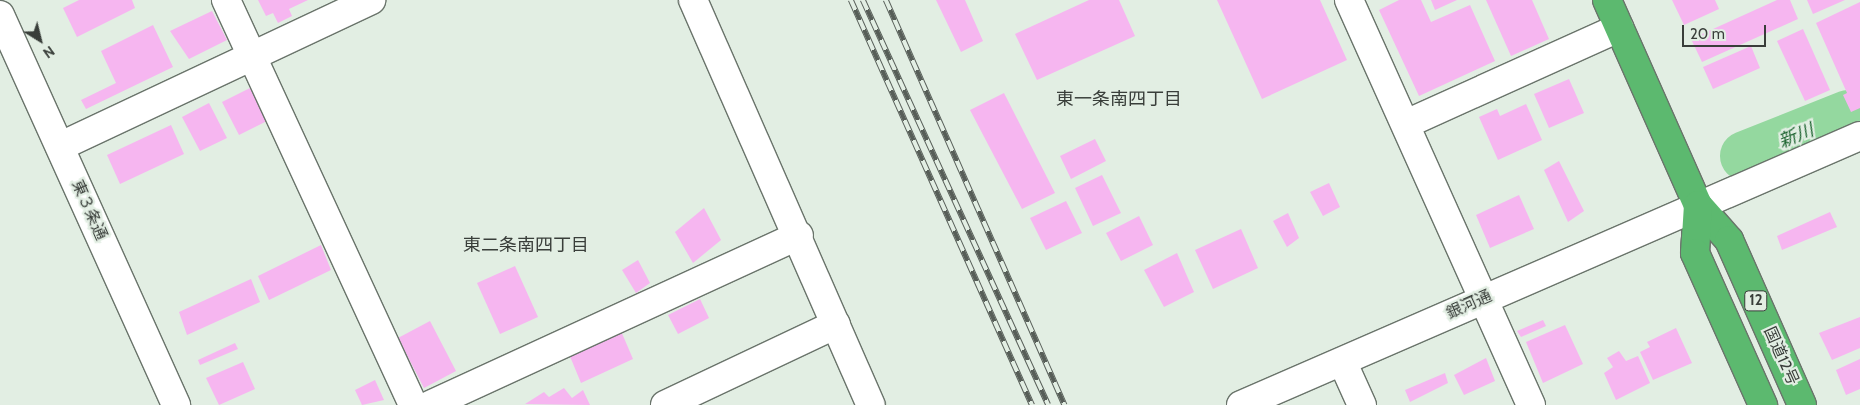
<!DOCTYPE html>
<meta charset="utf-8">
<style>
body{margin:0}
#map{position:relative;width:1860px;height:405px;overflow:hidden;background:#e2eee3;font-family:Cabin,"Noto Sans JP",sans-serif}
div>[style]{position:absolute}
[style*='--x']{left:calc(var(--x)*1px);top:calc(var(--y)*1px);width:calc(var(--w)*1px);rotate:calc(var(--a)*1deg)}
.river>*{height:50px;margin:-25px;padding:0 25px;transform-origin:25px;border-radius:25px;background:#94d89f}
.building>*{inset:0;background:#f6b6f0}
.roads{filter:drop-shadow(1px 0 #6a746b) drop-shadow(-1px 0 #6a746b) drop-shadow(0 1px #6a746b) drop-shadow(0 -1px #6a746b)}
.minor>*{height:28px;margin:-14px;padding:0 14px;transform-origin:14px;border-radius:14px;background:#fff}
.highway>*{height:28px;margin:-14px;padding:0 14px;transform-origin:14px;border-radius:14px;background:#5cb96f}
.rail>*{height:5.5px;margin-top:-2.75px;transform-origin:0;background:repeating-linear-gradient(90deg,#e2eee3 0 11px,#575e58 0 22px);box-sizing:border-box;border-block:1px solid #575e58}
span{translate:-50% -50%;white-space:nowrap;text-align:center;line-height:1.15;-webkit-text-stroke:4.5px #e2eee3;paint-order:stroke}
.shield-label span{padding:1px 4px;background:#e2eee3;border:1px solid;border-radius:4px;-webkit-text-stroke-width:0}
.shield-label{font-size:15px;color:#393e3a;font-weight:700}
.street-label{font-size:16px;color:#393e3a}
.neighbourhood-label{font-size:18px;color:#393e3a}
.water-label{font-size:18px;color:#1d6430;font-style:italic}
.north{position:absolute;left:15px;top:15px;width:50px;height:50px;-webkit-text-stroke:4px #e2eee3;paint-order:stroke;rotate:144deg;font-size:14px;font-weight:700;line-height:20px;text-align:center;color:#393e3a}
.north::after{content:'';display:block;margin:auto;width:18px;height:22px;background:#393e3a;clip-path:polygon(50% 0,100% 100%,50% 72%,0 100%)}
.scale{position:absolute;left:1682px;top:25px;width:84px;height:22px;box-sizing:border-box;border:2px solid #393e3a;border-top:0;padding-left:6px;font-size:15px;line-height:18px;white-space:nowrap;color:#393e3a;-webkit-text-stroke:4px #e2eee3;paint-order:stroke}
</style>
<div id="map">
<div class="river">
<i style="--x:1745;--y:156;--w:111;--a:-21.7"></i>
</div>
<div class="building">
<i style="clip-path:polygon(79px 0,132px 0,135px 8px,77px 37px,63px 8px)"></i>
<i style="clip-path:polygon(258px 0,308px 0,289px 9px,292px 16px,278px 23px,273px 13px,266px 16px)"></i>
<i style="clip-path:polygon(936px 0,965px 0,983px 41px,961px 52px)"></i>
<i style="clip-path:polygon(1089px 0,1119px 0,1135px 36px,1037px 80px,1015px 34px)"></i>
<i style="clip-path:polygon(1217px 0,1320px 0,1347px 60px,1262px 99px)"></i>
<i style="clip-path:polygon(1399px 0,1421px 0,1431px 22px,1470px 5px,1495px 61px,1419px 96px,1379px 10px)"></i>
<i style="clip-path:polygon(1431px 0,1457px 0,1435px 10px)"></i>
<i style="clip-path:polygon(1486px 0,1532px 0,1549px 39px,1511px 56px)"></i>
<i style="clip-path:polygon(1672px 0,1715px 0,1719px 9px,1684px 25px)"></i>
<i style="clip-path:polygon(1777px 0,1790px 0,1798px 19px,1702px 62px,1691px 39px)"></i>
<i style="clip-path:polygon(1807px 0,1845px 0,1813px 14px)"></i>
<i style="clip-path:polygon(1860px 2px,1860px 108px,1851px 112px,1843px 95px,1847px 93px,1816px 23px)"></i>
<i style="clip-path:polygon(212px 11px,227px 40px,189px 59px,170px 31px)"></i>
<i style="clip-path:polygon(153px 25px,173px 67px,86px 109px,81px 100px,116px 83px,101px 51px)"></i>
<i style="clip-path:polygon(1803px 29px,1830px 90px,1805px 101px,1777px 41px)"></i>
<i style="clip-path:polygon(1751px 46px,1760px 68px,1713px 89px,1703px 67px)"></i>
<i style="clip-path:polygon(1569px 79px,1584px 113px,1549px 128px,1534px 94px)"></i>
<i style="clip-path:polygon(250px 88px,267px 121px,239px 135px,222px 102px)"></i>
<i style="clip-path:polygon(1004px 93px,1055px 193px,1022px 209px,970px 110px)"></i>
<i style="clip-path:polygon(209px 103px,227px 138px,200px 151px,182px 117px)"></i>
<i style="clip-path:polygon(1526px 104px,1542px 140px,1498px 160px,1479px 117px,1497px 109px,1500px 116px)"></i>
<i style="clip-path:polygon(171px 125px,184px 154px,120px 184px,107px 155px)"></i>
<i style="clip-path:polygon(1095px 139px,1106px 161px,1071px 179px,1060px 156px)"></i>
<i style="clip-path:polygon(1559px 161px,1584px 211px,1568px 222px,1544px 170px)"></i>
<i style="clip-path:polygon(1102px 175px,1121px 213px,1093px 226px,1075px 188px)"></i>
<i style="clip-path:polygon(1329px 183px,1340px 207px,1323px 216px,1310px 192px)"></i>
<i style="clip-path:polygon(1519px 195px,1534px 229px,1490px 248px,1476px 215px)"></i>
<i style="clip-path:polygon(1066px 201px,1082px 233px,1046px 250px,1030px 218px)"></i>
<i style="clip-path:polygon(704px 208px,721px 240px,693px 263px,675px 232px)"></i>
<i style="clip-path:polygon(1830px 212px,1837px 227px,1782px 250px,1777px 236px)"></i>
<i style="clip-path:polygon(1288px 213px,1299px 238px,1287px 247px,1273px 221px)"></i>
<i style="clip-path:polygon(1139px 216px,1153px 245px,1121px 261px,1106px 233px)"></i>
<i style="clip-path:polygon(1241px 229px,1258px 268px,1213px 289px,1195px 250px)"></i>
<i style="clip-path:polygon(321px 245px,331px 270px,269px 300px,258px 276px)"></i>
<i style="clip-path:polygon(1177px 253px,1194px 292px,1164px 307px,1144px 270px)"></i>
<i style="clip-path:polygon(638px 260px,650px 283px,636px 293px,622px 270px)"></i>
<i style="clip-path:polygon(515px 266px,538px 317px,500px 334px,477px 283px)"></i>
<i style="clip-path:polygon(251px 279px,260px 302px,187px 335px,179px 312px)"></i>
<i style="clip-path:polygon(700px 299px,709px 318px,678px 334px,668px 315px)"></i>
<i style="clip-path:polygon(1860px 317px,1860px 348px,1832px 360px,1819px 333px)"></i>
<i style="clip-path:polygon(1543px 320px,1546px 326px,1521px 337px,1517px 331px)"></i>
<i style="clip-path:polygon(430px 321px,456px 371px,424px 388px,398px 338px)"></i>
<i style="clip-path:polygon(1565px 325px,1583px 364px,1543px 383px,1526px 342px)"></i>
<i style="clip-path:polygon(1676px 328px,1692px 363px,1653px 380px,1640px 352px,1650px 347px,1647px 342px)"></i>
<i style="clip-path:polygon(621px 331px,633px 359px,581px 383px,569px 354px)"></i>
<i style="clip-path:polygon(235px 343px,238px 349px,200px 365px,198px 360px)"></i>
<i style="clip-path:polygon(1619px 351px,1626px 361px,1638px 356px,1650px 383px,1616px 400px,1604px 373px,1613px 367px,1607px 358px)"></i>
<i style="clip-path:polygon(1486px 358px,1495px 381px,1464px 395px,1454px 375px)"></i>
<i style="clip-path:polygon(1860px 359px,1860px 389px,1846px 395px,1836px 370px)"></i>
<i style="clip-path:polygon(243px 362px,255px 389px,219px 405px,206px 378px)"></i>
<i style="clip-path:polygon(1445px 373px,1448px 383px,1410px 402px,1405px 390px)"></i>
<i style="clip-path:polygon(375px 380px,384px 400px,362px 405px,355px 390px)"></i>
<i style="clip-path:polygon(564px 388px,572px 398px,583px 390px,590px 405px,525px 404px,544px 392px,549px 397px)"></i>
</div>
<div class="roads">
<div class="minor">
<i style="--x:226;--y:0;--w:446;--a:65.2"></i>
<i style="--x:693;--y:0;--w:442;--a:66.3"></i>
<i style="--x:1349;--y:0;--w:444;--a:65.8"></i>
<i style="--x:0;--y:15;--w:428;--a:65.7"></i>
<i style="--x:1406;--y:124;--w:234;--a:-24.3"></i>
<i style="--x:61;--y:146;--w:343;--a:-25.2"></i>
<i style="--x:1343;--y:363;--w:46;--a:65.7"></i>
<i style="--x:430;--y:405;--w:406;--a:-24.7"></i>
<i style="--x:665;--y:405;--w:189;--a:-25.3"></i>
<i style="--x:1241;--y:405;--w:675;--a:-23.49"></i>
</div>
<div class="highway">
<i style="--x:1607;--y:0;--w:224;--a:66.1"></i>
<i style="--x:1698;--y:205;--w:47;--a:48.5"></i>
<i style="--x:1729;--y:240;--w:180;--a:66.1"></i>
<i style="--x:1698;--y:205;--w:48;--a:93.6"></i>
<i style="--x:1695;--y:253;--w:167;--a:65.9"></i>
</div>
</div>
<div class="rail">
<i style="--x:851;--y:0;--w:444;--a:65.9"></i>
<i style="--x:863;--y:0;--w:445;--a:65.4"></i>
<i style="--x:886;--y:0;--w:443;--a:66.2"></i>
</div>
<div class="shield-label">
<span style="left:1756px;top:301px">12</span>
</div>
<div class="street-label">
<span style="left:89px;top:210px;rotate:66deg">東３条通</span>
<span style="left:1469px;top:305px;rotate:-24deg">銀河通</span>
<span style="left:1781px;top:356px;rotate:66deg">国道12号</span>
</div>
<div class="neighbourhood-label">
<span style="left:1119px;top:99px">東一条南四丁目</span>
<span style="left:526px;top:245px">東二条南四丁目</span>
</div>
<div class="water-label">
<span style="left:1796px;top:136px;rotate:-22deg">新川</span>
</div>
<div class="north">N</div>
<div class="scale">20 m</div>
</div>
